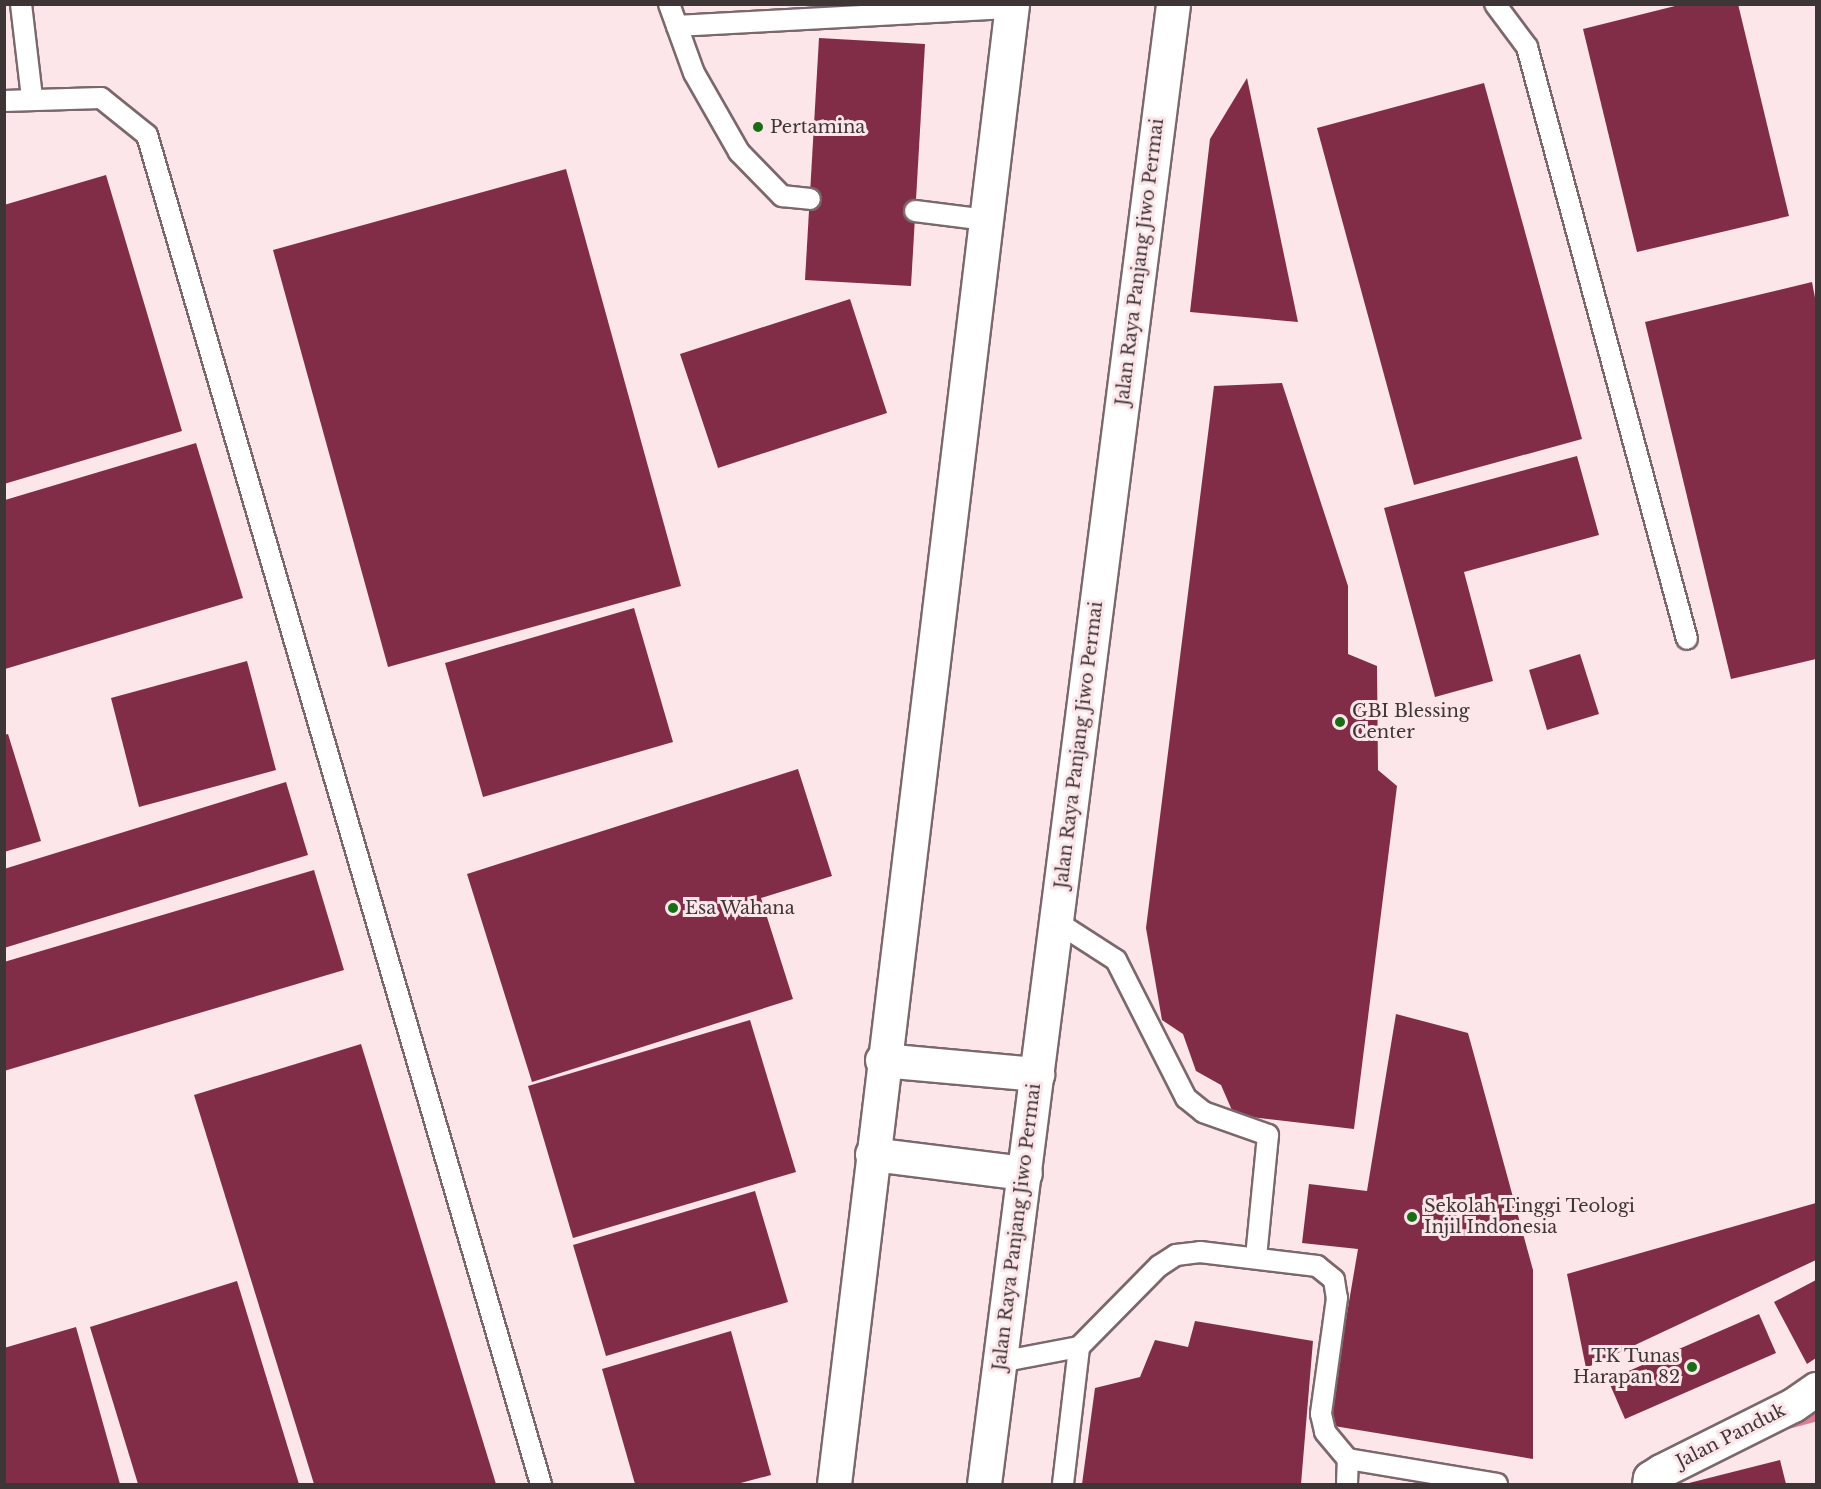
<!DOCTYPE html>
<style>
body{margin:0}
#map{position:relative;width:1821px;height:1489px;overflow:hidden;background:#fce6ea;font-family:"Libre Baskerville",serif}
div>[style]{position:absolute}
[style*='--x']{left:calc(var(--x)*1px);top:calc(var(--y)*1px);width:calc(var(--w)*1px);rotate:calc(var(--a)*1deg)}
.stream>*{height:15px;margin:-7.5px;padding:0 7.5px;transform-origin:7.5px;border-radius:7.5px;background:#dc7e95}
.building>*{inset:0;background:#822d47}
.roads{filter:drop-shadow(2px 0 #7b686c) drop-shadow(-2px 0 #7b686c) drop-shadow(0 2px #7b686c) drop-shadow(0 -2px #7b686c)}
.lane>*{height:20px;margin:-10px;padding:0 10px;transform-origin:10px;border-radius:10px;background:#fff}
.street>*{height:33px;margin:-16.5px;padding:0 16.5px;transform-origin:16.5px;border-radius:16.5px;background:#fff}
.secondary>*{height:33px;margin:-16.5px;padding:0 16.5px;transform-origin:16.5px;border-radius:16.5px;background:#fff}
.dots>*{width:16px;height:16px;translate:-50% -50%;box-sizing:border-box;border:3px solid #fce6ea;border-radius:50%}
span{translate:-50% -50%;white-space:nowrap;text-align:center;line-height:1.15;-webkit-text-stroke:6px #fce6ea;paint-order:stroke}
.poi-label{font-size:18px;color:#3d3536}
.left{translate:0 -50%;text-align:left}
.right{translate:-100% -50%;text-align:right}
.street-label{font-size:18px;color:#3d3536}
.frame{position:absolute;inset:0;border:6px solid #3d3536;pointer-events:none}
</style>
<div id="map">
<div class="stream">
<i style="--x:1787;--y:1421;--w:30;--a:-15"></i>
</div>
<div class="building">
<i style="clip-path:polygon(1683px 4px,1738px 4px,1789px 216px,1637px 252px,1583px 29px)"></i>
<i style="clip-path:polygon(819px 38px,925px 44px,911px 286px,805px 280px)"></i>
<i style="clip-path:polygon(1247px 78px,1298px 322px,1190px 312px,1210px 139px)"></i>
<i style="clip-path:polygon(1484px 83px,1582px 439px,1414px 485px,1317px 128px)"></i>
<i style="clip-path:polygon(566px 169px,681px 586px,388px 667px,273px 250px)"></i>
<i style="clip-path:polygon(106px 175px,182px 431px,4px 484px,4px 205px)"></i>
<i style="clip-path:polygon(1812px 282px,1816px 303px,1816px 659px,1731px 679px,1645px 322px)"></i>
<i style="clip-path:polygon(850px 299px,887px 413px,718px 468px,680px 354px)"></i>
<i style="clip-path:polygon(1282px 383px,1348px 586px,1348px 654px,1377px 666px,1378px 770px,1397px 786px,1354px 1129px,1234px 1115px,1221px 1085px,1196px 1071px,1183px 1034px,1162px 1020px,1146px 928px,1214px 386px)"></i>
<i style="clip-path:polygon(196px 443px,243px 598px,5px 669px,5px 500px)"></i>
<i style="clip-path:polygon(1577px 456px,1599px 535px,1464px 572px,1493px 681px,1435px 697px,1384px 508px)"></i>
<i style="clip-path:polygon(634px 608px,673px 742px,483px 797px,445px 663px)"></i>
<i style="clip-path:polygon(1580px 654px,1599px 714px,1547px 730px,1529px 670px)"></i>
<i style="clip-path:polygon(247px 661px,276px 770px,139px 807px,111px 698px)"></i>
<i style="clip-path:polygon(8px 734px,41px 841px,4px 852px,4px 735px)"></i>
<i style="clip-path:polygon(798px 769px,832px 876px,761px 898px,793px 999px,532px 1082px,467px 874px)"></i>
<i style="clip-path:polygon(286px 782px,308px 855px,4px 948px,4px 869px)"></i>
<i style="clip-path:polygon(314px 870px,344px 970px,4px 1071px,4px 962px)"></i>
<i style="clip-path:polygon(1396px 1014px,1468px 1033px,1533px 1270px,1533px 1459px,1328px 1425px,1358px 1249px,1302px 1243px,1309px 1184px,1367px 1191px)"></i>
<i style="clip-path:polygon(750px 1020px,796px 1172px,573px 1238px,528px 1086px)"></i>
<i style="clip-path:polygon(361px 1044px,496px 1484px,314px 1484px,194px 1095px)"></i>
<i style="clip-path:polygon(755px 1191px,788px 1302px,606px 1356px,573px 1245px)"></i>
<i style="clip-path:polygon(1816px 1203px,1816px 1260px,1586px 1368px,1567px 1274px)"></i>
<i style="clip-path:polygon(1816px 1280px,1816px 1358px,1807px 1364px,1774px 1302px)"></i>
<i style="clip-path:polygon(237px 1281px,299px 1484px,138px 1484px,90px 1327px)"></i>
<i style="clip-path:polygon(1759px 1314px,1776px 1353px,1625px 1419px,1608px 1380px)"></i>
<i style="clip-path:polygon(1195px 1321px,1313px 1341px,1301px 1484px,1082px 1484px,1095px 1388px,1140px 1377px,1155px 1340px,1188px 1347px)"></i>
<i style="clip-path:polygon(76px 1327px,120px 1484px,4px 1484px,4px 1348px)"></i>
<i style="clip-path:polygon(731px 1331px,771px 1475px,737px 1484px,635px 1484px,602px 1369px)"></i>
<i style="clip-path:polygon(1780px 1460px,1786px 1484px,1685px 1484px)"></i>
</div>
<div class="roads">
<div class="lane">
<i style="--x:21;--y:4;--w:95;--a:83.3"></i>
<i style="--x:669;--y:4;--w:73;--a:70.1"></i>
<i style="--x:694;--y:73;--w:91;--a:60.3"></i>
<i style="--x:739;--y:152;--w:62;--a:45.7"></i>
<i style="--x:782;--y:196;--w:28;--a:6"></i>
<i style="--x:1495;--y:4;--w:54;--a:53.3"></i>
<i style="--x:1527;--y:47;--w:613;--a:74.88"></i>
<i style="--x:677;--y:26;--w:335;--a:-3.1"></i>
<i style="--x:4;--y:101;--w:97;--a:-1.8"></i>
<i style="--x:101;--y:98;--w:59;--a:38.8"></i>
<i style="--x:147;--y:135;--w:1405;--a:73.72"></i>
<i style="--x:915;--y:211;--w:72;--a:7.2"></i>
<i style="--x:1057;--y:922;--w:70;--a:32.8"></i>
<i style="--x:1116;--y:960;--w:155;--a:63.1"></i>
<i style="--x:1186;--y:1098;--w:22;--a:39"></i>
<i style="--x:1203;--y:1112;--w:69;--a:19.5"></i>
<i style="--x:1268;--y:1135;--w:123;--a:95.6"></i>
<i style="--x:1000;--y:1362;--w:80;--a:-10.8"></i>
<i style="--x:1079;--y:1347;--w:114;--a:-45.4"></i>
<i style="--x:1159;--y:1266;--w:20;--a:-33"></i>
<i style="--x:1176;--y:1255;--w:24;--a:-7"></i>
<i style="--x:1200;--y:1252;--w:118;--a:6.8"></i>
<i style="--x:1317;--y:1266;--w:22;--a:39"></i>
<i style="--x:1334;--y:1280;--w:18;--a:81"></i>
<i style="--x:1337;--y:1298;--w:117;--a:97.9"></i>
<i style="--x:1321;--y:1414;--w:18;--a:77"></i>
<i style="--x:1325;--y:1432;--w:35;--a:50"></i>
<i style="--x:1348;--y:1459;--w:151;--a:9.5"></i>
<i style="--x:1063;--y:1484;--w:138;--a:-83.3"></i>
<i style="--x:1347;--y:1484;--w:25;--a:-88"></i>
</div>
<div class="street">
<i style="--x:1649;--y:1484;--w:6;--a:-81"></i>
<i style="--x:1650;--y:1478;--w:13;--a:-32"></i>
<i style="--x:1661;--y:1471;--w:148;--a:-26.6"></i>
<i style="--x:1793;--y:1405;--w:28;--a:-35"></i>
</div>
<div class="secondary">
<i style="--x:882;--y:1060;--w:156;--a:5.2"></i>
<i style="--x:872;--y:1154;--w:154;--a:7.1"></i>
<i style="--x:834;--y:1484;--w:1491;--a:-83.14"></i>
<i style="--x:984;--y:1484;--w:1492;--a:-82.72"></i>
</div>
</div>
<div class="dots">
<i style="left:758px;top:127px;background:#196d15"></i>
<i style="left:1340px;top:722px;background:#196d15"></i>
<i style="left:673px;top:908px;background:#196d15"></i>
<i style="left:1412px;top:1217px;background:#196d15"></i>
<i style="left:1692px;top:1367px;background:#196d15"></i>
</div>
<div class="poi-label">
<span class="left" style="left:770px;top:127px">Pertamina</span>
<span class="left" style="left:1352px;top:722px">GBI Blessing<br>Center</span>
<span class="left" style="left:685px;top:908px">Esa Wahana</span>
<span class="left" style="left:1424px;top:1217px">Sekolah Tinggi Teologi<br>Injil Indonesia</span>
<span class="right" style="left:1680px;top:1367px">TK Tunas<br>Harapan 82</span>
</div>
<div class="street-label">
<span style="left:1140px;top:262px;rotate:-83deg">Jalan Raya Panjang Jiwo Permai</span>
<span style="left:1079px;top:745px;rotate:-83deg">Jalan Raya Panjang Jiwo Permai</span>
<span style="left:1017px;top:1227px;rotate:-83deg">Jalan Raya Panjang Jiwo Permai</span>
<span style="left:1731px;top:1436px;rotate:-27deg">Jalan Panduk</span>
</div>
<div class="frame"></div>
</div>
